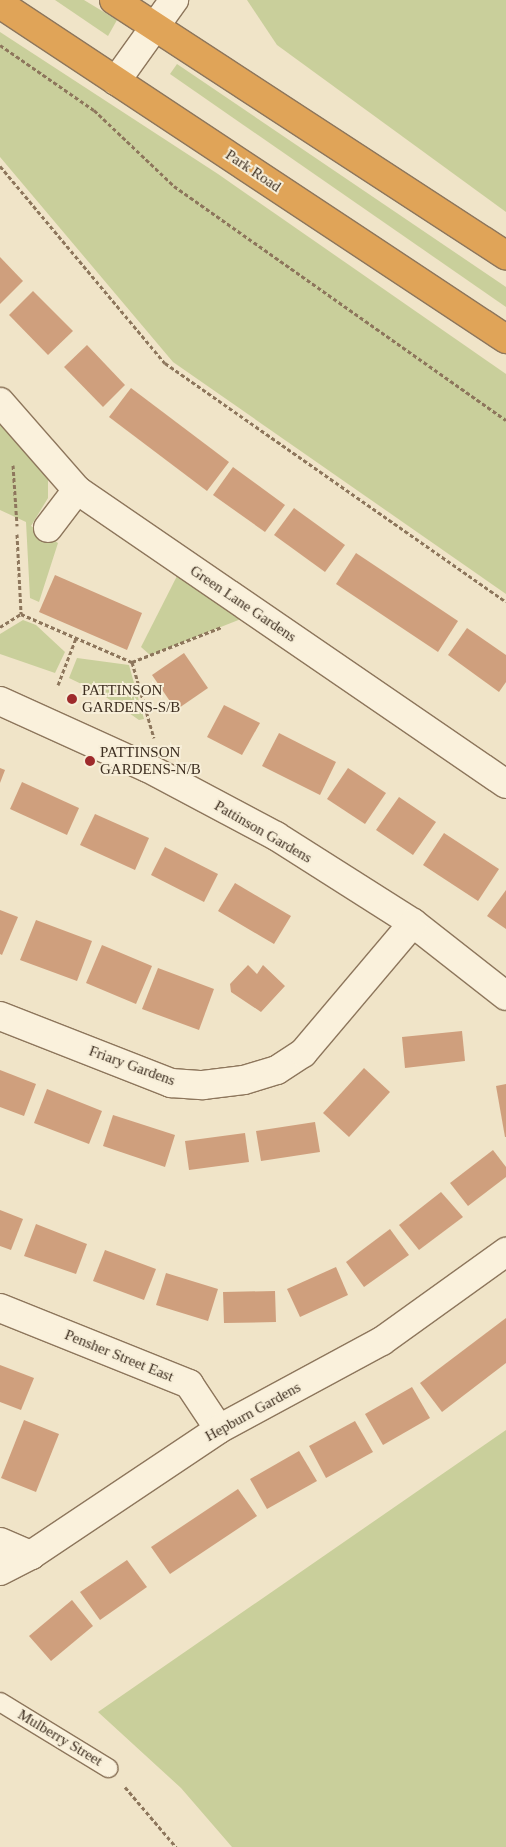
<!DOCTYPE html>
<style>
body{margin:0}
#map{position:relative;width:506px;height:1847px;overflow:hidden;background:#f0e4c8;font-family:"Times New Roman",serif}
div>[style]{position:absolute}
[style*='--x']{left:calc(var(--x)*1px);top:calc(var(--y)*1px);width:calc(var(--w)*1px);rotate:calc(var(--a)*1deg)}
.green>*{inset:0;background:#c9cf9b}
.building>*{inset:0;background:#cf9f7d}
.path>*{height:3px;margin-top:-1.5px;transform-origin:0;background:repeating-linear-gradient(90deg,#8d765c 0 4px,transparent 0 6.5px)}
.roads{filter:drop-shadow(1px 0 #8d765c) drop-shadow(-1px 0 #8d765c) drop-shadow(0 1px #8d765c) drop-shadow(0 -1px #8d765c)}
.lane>*{height:18px;margin:-9px;padding:0 9px;transform-origin:9px;border-radius:9px;background:#faf1dc}
.street>*{height:28px;margin:-14px;padding:0 14px;transform-origin:14px;border-radius:14px;background:#faf1dc}
.highway>*{height:28px;margin:-14px;padding:0 14px;transform-origin:14px;border-radius:14px;background:#e0a458}
.dots>*{width:14px;height:14px;translate:-50% -50%;box-sizing:border-box;border:2px solid #f7eed8;border-radius:50%}
span{translate:-50% -50%;white-space:nowrap;text-align:center;line-height:1.15;-webkit-text-stroke:4px #f7eed8;paint-order:stroke}
.street-label{font-size:15px;color:#3d2e20}
.poi-label{font-size:15px;color:#3d2e20}
.left{translate:0 -50%;text-align:left}
</style>
<div id="map">
<div class="green">
<i style="clip-path:polygon(55px 0,84px 0,117px 20px,108px 36px)"></i>
<i style="clip-path:polygon(247px 0,506px 0,506px 212px,277px 45px)"></i>
<i style="clip-path:polygon(0 32px,218px 174px,506px 374px,506px 594px,173px 362px,0 157px)"></i>
<i style="clip-path:polygon(177px 64px,506px 287px,506px 307px,170px 74px)"></i>
<i style="clip-path:polygon(0 423px,45px 466px,48px 476px,48px 498px,31px 526px,58px 543px,39px 602px,30px 598px,26px 522px,0 510px)"></i>
<i style="clip-path:polygon(177px 576px,241px 619px,150px 655px,141px 647px)"></i>
<i style="clip-path:polygon(23px 620px,36px 625px,65px 652px,55px 673px,0 654px,0 634px)"></i>
<i style="clip-path:polygon(77px 658px,129px 665px,144px 719px,139px 720px,100px 693px,69px 678px)"></i>
<i style="clip-path:polygon(506px 1430px,506px 1847px,232px 1847px,181px 1788px,98px 1712px)"></i>
</div>
<div class="building">
<i style="clip-path:polygon(0 257px,23px 281px,0 304px)"></i>
<i style="clip-path:polygon(33px 291px,73px 331px,48px 355px,9px 315px)"></i>
<i style="clip-path:polygon(87px 345px,125px 385px,103px 407px,64px 367px)"></i>
<i style="clip-path:polygon(131px 388px,229px 462px,207px 491px,109px 417px)"></i>
<i style="clip-path:polygon(233px 467px,285px 505px,265px 532px,213px 495px)"></i>
<i style="clip-path:polygon(294px 508px,345px 545px,325px 572px,274px 535px)"></i>
<i style="clip-path:polygon(356px 553px,458px 621px,438px 652px,336px 584px)"></i>
<i style="clip-path:polygon(55px 575px,142px 613px,127px 650px,39px 612px)"></i>
<i style="clip-path:polygon(467px 628px,506px 655px,506px 682px,499px 692px,448px 655px)"></i>
<i style="clip-path:polygon(184px 653px,208px 688px,176px 710px,152px 675px)"></i>
<i style="clip-path:polygon(224px 705px,260px 723px,242px 755px,207px 737px)"></i>
<i style="clip-path:polygon(279px 733px,336px 762px,320px 795px,262px 766px)"></i>
<i style="clip-path:polygon(0 768px,5px 770px,0 783px)"></i>
<i style="clip-path:polygon(348px 768px,386px 793px,365px 824px,327px 799px)"></i>
<i style="clip-path:polygon(22px 782px,79px 808px,67px 835px,10px 809px)"></i>
<i style="clip-path:polygon(399px 797px,436px 822px,413px 855px,376px 830px)"></i>
<i style="clip-path:polygon(95px 814px,149px 838px,135px 870px,80px 845px)"></i>
<i style="clip-path:polygon(444px 833px,499px 869px,478px 901px,423px 865px)"></i>
<i style="clip-path:polygon(165px 847px,218px 874px,204px 902px,151px 875px)"></i>
<i style="clip-path:polygon(235px 883px,291px 916px,274px 944px,218px 911px)"></i>
<i style="clip-path:polygon(506px 890px,506px 929px,487px 916px)"></i>
<i style="clip-path:polygon(0 910px,18px 917px,2px 955px,0 954px)"></i>
<i style="clip-path:polygon(36px 920px,92px 941px,77px 981px,20px 960px)"></i>
<i style="clip-path:polygon(102px 945px,152px 966px,136px 1004px,86px 983px)"></i>
<i style="clip-path:polygon(248px 965px,257px 974px,263px 965px,285px 986px,261px 1012px,231px 992px,230px 984px)"></i>
<i style="clip-path:polygon(158px 968px,214px 989px,199px 1030px,142px 1009px)"></i>
<i style="clip-path:polygon(462px 1031px,465px 1061px,405px 1068px,402px 1037px)"></i>
<i style="clip-path:polygon(364px 1068px,390px 1092px,349px 1137px,323px 1113px)"></i>
<i style="clip-path:polygon(0 1070px,36px 1084px,24px 1116px,0 1107px)"></i>
<i style="clip-path:polygon(506px 1084px,506px 1137px,505px 1137px,496px 1086px)"></i>
<i style="clip-path:polygon(47px 1089px,102px 1111px,89px 1144px,34px 1123px)"></i>
<i style="clip-path:polygon(113px 1115px,175px 1135px,165px 1167px,103px 1146px)"></i>
<i style="clip-path:polygon(315px 1122px,320px 1152px,261px 1161px,256px 1131px)"></i>
<i style="clip-path:polygon(245px 1133px,249px 1162px,189px 1170px,185px 1141px)"></i>
<i style="clip-path:polygon(493px 1150px,506px 1167px,506px 1177px,468px 1206px,450px 1183px)"></i>
<i style="clip-path:polygon(441px 1192px,463px 1217px,419px 1250px,399px 1225px)"></i>
<i style="clip-path:polygon(0 1210px,23px 1219px,11px 1250px,0 1246px)"></i>
<i style="clip-path:polygon(36px 1224px,87px 1244px,76px 1274px,24px 1256px)"></i>
<i style="clip-path:polygon(390px 1229px,409px 1255px,364px 1287px,346px 1262px)"></i>
<i style="clip-path:polygon(105px 1250px,156px 1269px,144px 1300px,93px 1281px)"></i>
<i style="clip-path:polygon(336px 1267px,348px 1295px,300px 1317px,287px 1289px)"></i>
<i style="clip-path:polygon(166px 1273px,218px 1289px,208px 1321px,156px 1305px)"></i>
<i style="clip-path:polygon(275px 1291px,276px 1322px,224px 1323px,223px 1292px)"></i>
<i style="clip-path:polygon(506px 1318px,506px 1363px,442px 1412px,420px 1383px)"></i>
<i style="clip-path:polygon(0 1365px,34px 1378px,21px 1410px,0 1402px)"></i>
<i style="clip-path:polygon(412px 1387px,430px 1418px,383px 1445px,365px 1414px)"></i>
<i style="clip-path:polygon(24px 1420px,59px 1434px,36px 1492px,1px 1478px)"></i>
<i style="clip-path:polygon(355px 1421px,373px 1452px,326px 1478px,309px 1446px)"></i>
<i style="clip-path:polygon(299px 1451px,317px 1481px,267px 1509px,250px 1479px)"></i>
<i style="clip-path:polygon(238px 1489px,257px 1516px,170px 1574px,151px 1547px)"></i>
<i style="clip-path:polygon(127px 1560px,147px 1587px,100px 1620px,80px 1592px)"></i>
<i style="clip-path:polygon(72px 1600px,93px 1626px,51px 1661px,29px 1636px)"></i>
</div>
<div class="path">
<i style="--x:0;--y:45;--w:114;--a:34.7"></i>
<i style="--x:94;--y:110;--w:110;--a:43.5"></i>
<i style="--x:174;--y:186;--w:406;--a:35.2"></i>
<i style="--x:0;--y:166;--w:257;--a:50.1"></i>
<i style="--x:165;--y:363;--w:416;--a:35"></i>
<i style="--x:13;--y:465;--w:61;--a:86.2"></i>
<i style="--x:17;--y:534;--w:80;--a:87.1"></i>
<i style="--x:21;--y:614;--w:121;--a:23.4"></i>
<i style="--x:132;--y:662;--w:97;--a:-21.3"></i>
<i style="--x:0;--y:627;--w:25;--a:-32"></i>
<i style="--x:132;--y:662;--w:79;--a:73.9"></i>
<i style="--x:58;--y:685;--w:50;--a:-69"></i>
<i style="--x:125;--y:1787;--w:79;--a:49.6"></i>
</div>
<div class="roads">
<div class="lane">
<i style="--x:0;--y:1702;--w:127;--a:31.4"></i>
</div>
<div class="street">
<i style="--x:116;--y:81;--w:100;--a:-54.4"></i>
<i style="--x:0;--y:402;--w:117;--a:48.8"></i>
<i style="--x:77;--y:490;--w:520;--a:34.42"></i>
<i style="--x:48;--y:528;--w:48;--a:-52.7"></i>
<i style="--x:0;--y:701;--w:162;--a:24.4"></i>
<i style="--x:148;--y:768;--w:145;--a:28"></i>
<i style="--x:276;--y:836;--w:162;--a:32.4"></i>
<i style="--x:413;--y:923;--w:118;--a:38.1"></i>
<i style="--x:0;--y:1016;--w:184;--a:21.4"></i>
<i style="--x:171;--y:1083;--w:32;--a:4"></i>
<i style="--x:203;--y:1085;--w:41;--a:-7"></i>
<i style="--x:244;--y:1080;--w:34;--a:-17"></i>
<i style="--x:277;--y:1070;--w:31;--a:-33"></i>
<i style="--x:303;--y:1053;--w:170;--a:-49.8"></i>
<i style="--x:0;--y:1308;--w:204;--a:21.9"></i>
<i style="--x:189;--y:1384;--w:54;--a:56.3"></i>
<i style="--x:0;--y:1542;--w:34;--a:23"></i>
<i style="--x:0;--y:1571;--w:35;--a:-27"></i>
<i style="--x:31;--y:1555;--w:226;--a:-33.8"></i>
<i style="--x:219;--y:1429;--w:185;--a:-28.4"></i>
<i style="--x:382;--y:1341;--w:153;--a:-35.7"></i>
</div>
<div class="highway">
<i style="--x:114;--y:0;--w:468;--a:33.1"></i>
<i style="--x:0;--y:4;--w:607;--a:33.51"></i>
</div>
</div>
<div class="dots">
<i style="left:72px;top:699px;background:#9e2a2b"></i>
<i style="left:90px;top:761px;background:#9e2a2b"></i>
</div>
<div class="street-label">
<span style="left:253px;top:171px;rotate:34deg">Park Road</span>
<span style="left:243px;top:604px;rotate:34deg">Green Lane Gardens</span>
<span style="left:263px;top:832px;rotate:30deg">Pattinson Gardens</span>
<span style="left:132px;top:1066px;rotate:20deg">Friary Gardens</span>
<span style="left:119px;top:1356px;rotate:22deg">Pensher Street East</span>
<span style="left:253px;top:1412px;rotate:-29deg">Hepburn Gardens</span>
<span style="left:60px;top:1738px;rotate:31deg">Mulberry Street</span>
</div>
<div class="poi-label">
<span class="left" style="left:82px;top:699px">PATTINSON<br>GARDENS-S/B</span>
<span class="left" style="left:100px;top:761px">PATTINSON<br>GARDENS-N/B</span>
</div>
</div>
